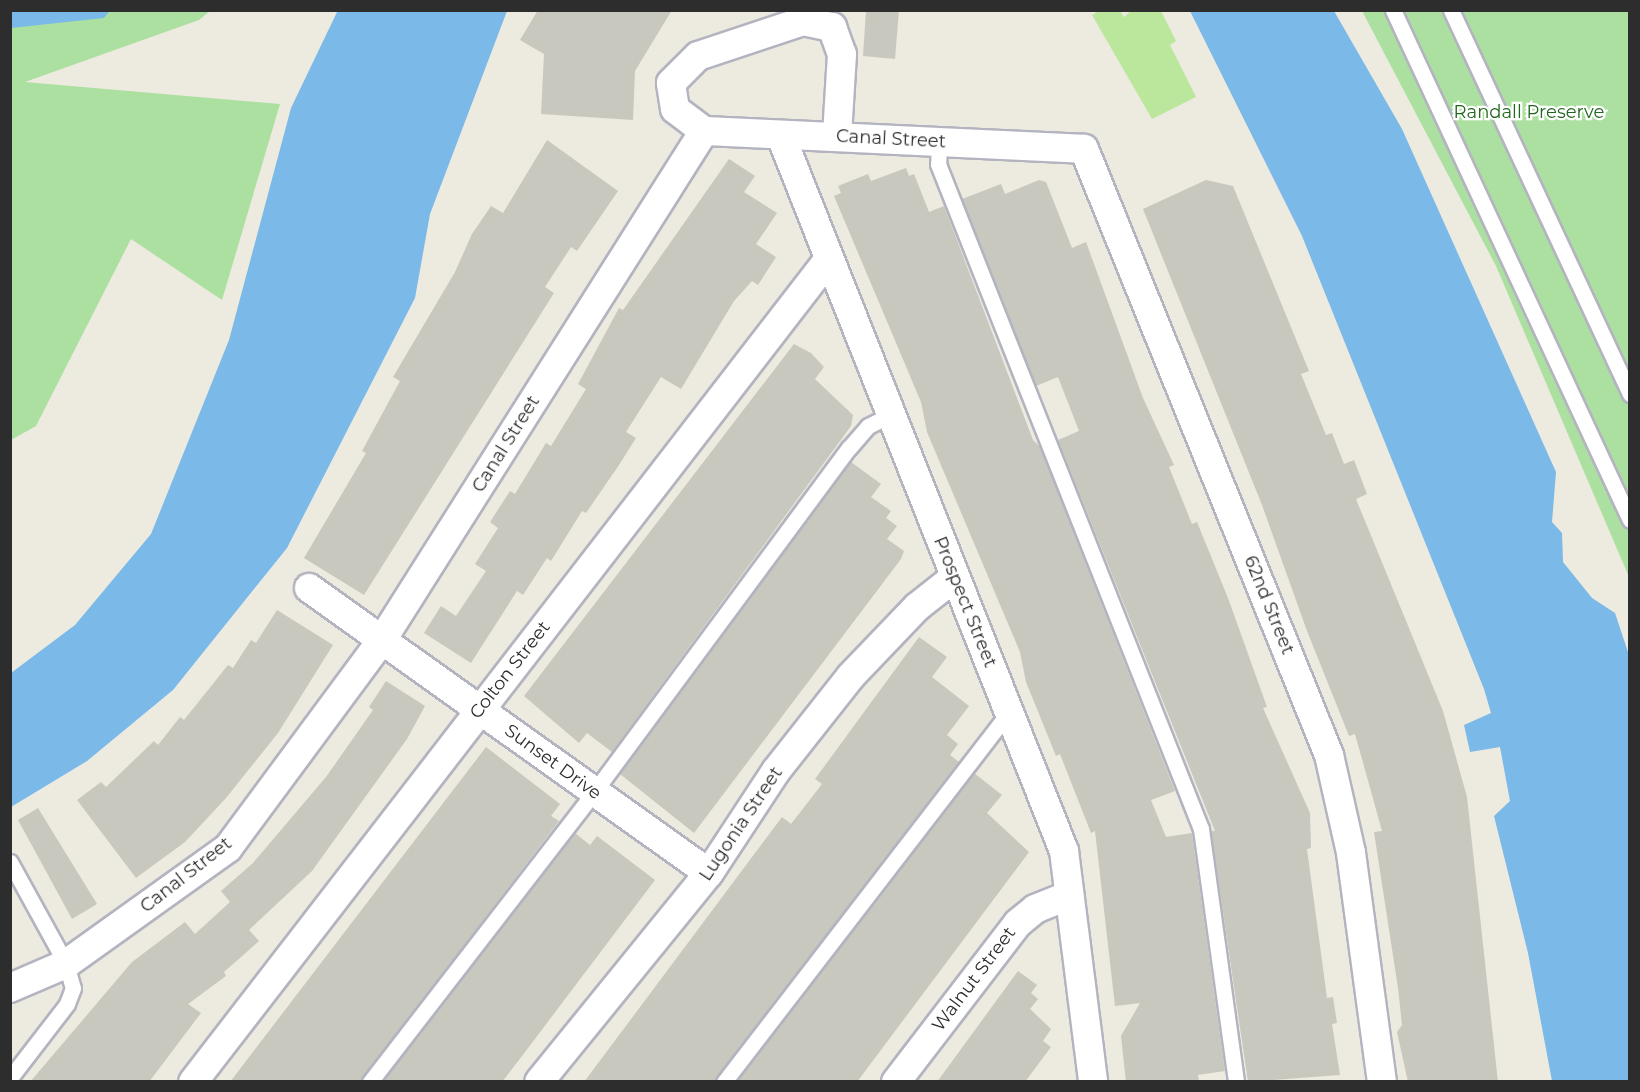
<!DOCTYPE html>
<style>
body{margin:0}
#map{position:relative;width:1640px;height:1092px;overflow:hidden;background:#edeae0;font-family:Montserrat,sans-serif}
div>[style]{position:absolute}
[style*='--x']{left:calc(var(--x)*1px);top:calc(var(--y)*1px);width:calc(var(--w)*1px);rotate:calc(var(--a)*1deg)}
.green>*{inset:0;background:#ace0a0}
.pitch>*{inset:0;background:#bbe79d}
.water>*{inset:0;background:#7ab9e8}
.building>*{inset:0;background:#c9c8be}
.roads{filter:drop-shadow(2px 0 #b3b4bf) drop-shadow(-2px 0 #b3b4bf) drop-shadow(0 2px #b3b4bf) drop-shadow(0 -2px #b3b4bf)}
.lane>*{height:15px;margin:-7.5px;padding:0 7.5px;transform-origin:7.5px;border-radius:7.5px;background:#fff}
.street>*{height:28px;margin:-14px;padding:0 14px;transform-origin:14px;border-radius:14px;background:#fff}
span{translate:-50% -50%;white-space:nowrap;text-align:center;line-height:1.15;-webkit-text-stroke:4.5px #fff;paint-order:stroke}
.park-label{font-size:18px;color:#22671f}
.street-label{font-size:18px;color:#2d2d2d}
.frame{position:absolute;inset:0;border:12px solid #2d2d2d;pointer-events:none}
</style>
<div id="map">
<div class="green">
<i style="clip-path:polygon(11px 11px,210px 11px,199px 20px,25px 82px,280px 104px,222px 300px,131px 239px,36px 426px,11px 440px)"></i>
<i style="clip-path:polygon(1362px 11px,1629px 11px,1629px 577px,1496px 266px)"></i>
</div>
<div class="pitch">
<i style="clip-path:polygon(1101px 10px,1120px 11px,1124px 17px,1131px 11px,1161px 11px,1176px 41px,1170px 45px,1196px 97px,1152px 119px,1092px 15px)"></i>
</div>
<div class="water">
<i style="clip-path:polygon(338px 10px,507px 11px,430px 214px,415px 298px,287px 548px,173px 690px,87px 761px,11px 807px,11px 673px,75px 625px,151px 534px,229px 340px,291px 108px)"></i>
<i style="clip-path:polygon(10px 11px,11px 10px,110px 11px,104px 18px,11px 28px)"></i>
<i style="clip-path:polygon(1190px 11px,1334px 11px,1402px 129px,1556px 472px,1552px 522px,1562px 533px,1563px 562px,1592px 598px,1615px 613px,1630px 658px,1629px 1081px,1552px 1081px,1528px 953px,1494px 816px,1510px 801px,1500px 747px,1470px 752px,1464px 725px,1491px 713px,1484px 689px,1302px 236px)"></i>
</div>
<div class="building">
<i style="clip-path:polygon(538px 10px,672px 10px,635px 71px,633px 120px,541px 114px,544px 54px,520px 40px)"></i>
<i style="clip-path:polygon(866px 10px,899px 10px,895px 59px,863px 56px)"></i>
<i style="clip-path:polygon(547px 140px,618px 191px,577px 251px,571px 247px,545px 287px,554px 293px,364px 595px,304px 558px,366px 453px,362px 451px,400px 381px,393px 377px,455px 272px,472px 234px,491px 206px,503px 213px)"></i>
<i style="clip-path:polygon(729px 159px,755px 176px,744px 192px,777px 213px,756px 244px,776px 257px,758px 285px,752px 281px,734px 301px,681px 389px,661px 377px,626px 432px,636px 438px,619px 465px,586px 513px,582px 511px,551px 561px,547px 558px,523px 595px,517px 591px,471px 663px,424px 633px,441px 606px,456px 616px,486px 571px,475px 564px,498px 528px,490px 522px,510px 491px,515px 494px,546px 443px,551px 446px,586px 389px,578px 384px,619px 308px,623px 310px)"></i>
<i style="clip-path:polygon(906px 168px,909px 176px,914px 174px,929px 212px,944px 206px,1033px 440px,1040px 447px,1175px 791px,1151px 800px,1166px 837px,1192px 833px,1225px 1071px,1198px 1075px,1199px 1082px,1126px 1082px,1121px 1036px,1140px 1003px,1115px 1006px,1095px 831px,1091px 833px,1060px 754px,1056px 756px,1026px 682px,1020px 652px,927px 432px,921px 402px,834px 196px,841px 193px,838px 186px,868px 174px,871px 181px)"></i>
<i style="clip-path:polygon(1039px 180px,1046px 182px,1072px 248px,1086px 242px,1143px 398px,1174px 465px,1169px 467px,1192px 524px,1197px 522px,1228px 598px,1267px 707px,1263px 708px,1310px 813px,1311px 848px,1307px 849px,1327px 998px,1333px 997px,1337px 1023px,1332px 1024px,1340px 1075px,1248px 1082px,1211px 831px,1215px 831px,1058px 440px,1079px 431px,1058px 377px,1036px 386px,962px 199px,1001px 184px,1005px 194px)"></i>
<i style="clip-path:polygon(1206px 180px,1233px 186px,1309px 371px,1301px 374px,1326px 435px,1332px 433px,1344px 464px,1354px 460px,1367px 494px,1356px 499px,1443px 711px,1467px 797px,1498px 1082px,1408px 1082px,1397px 1032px,1402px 1025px,1398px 988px,1374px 832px,1382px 831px,1355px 734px,1349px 736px,1307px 631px,1262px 505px,1143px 209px)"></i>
<i style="clip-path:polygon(794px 344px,811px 353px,824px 367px,815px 379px,853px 415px,851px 426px,612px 752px,587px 733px,579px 743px,524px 696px)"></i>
<i style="clip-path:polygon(851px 462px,881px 484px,871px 497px,891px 511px,886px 518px,897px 526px,887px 539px,904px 551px,901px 559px,694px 833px,620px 774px)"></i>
<i style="clip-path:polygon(277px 610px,333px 645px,278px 733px,226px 798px,185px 842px,136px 878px,77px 800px,101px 782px,106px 787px,154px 741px,158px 745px,180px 717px,184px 720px,228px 665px,233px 668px,251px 640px,256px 643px)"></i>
<i style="clip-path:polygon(919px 637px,947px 657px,932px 677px,969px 706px,947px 735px,958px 744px,950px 755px,959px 762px,714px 1082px,584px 1082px,782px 817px,791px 824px,822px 784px,815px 779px)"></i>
<i style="clip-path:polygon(386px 681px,425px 706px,407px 739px,312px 871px,249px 930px,259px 941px,224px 972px,226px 976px,188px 1004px,201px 1013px,149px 1082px,30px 1082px,132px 962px,185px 922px,195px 934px,230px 902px,221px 891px,253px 863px,326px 777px,373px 710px,369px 707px)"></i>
<i style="clip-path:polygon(486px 747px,560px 804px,551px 816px,559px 821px,360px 1082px,230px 1082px)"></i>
<i style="clip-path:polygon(974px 773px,1002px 795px,987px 813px,1029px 852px,857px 1082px,737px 1082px)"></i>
<i style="clip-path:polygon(38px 808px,97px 904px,72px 919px,18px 820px)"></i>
<i style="clip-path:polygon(575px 833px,590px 845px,597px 836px,655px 880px,519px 1060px,502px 1082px,383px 1082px)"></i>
<i style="clip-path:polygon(1018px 971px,1037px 985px,1031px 993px,1038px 999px,1030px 1009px,1051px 1029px,1043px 1041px,1051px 1047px,1025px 1082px,937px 1082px)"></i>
</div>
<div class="roads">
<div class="lane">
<i style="--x:1393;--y:10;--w:562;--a:65.08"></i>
<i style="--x:1451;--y:10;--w:424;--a:65"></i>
<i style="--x:939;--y:141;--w:23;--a:92"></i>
<i style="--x:938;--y:164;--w:715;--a:68.42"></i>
<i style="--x:1201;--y:829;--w:255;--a:82.1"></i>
<i style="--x:10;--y:862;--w:116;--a:61.2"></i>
<i style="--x:66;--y:964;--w:25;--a:74"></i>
<i style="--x:73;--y:988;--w:17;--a:111"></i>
<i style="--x:67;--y:1004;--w:93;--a:127.6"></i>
<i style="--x:370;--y:1082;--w:366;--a:-52.3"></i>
<i style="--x:594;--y:792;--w:428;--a:-53.5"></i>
<i style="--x:849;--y:448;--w:29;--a:-49"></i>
<i style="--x:868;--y:426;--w:25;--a:-26"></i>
<i style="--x:724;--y:1082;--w:467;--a:-52.4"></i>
</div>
<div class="street">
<i style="--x:704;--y:131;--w:36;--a:-143"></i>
<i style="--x:675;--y:109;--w:26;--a:-99"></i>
<i style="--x:671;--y:83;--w:38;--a:-45"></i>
<i style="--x:698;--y:56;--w:111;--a:-18.4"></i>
<i style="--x:803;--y:21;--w:30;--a:12"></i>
<i style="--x:832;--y:27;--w:29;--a:70"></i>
<i style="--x:842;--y:54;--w:81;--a:93.5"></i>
<i style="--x:781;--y:136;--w:769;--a:68.41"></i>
<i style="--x:1064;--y:851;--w:233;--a:82.8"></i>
<i style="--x:309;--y:588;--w:491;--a:35.5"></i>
<i style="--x:10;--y:988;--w:61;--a:-23.2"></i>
<i style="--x:66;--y:964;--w:199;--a:-35.6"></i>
<i style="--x:228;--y:848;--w:259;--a:-53.5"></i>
<i style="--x:382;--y:640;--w:602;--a:-57.68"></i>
<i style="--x:704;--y:131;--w:380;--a:2.7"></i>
<i style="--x:1084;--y:149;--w:654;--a:67.99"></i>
<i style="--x:1329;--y:755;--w:100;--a:77.3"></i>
<i style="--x:1351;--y:853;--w:231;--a:82.3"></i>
<i style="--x:193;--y:1082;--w:1039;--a:-52.31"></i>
<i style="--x:539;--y:1082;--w:269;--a:-50.9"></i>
<i style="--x:709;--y:873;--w:122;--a:-56.7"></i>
<i style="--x:776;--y:771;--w:121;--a:-51.7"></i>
<i style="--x:851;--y:676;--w:95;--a:-46.3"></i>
<i style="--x:917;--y:607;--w:48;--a:-38.3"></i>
<i style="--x:896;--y:1082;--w:200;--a:-52.5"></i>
<i style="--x:1018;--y:923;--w:22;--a:-39"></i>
<i style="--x:1035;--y:909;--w:35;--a:-22"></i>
</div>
</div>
<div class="park-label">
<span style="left:1529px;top:112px">Randall Preserve</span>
</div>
<div class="street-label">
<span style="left:891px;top:139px;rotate:3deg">Canal Street</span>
<span style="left:506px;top:444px;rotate:-58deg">Canal Street</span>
<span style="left:965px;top:602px;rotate:68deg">Prospect Street</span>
<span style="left:1269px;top:605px;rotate:68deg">62nd Street</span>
<span style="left:510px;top:670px;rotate:-52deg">Colton Street</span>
<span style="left:553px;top:762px;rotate:36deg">Sunset Drive</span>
<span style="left:741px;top:824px;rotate:-56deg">Lugonia Street</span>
<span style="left:186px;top:875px;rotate:-38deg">Canal Street</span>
<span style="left:974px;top:979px;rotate:-53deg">Walnut Street</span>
</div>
<div class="frame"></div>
</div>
